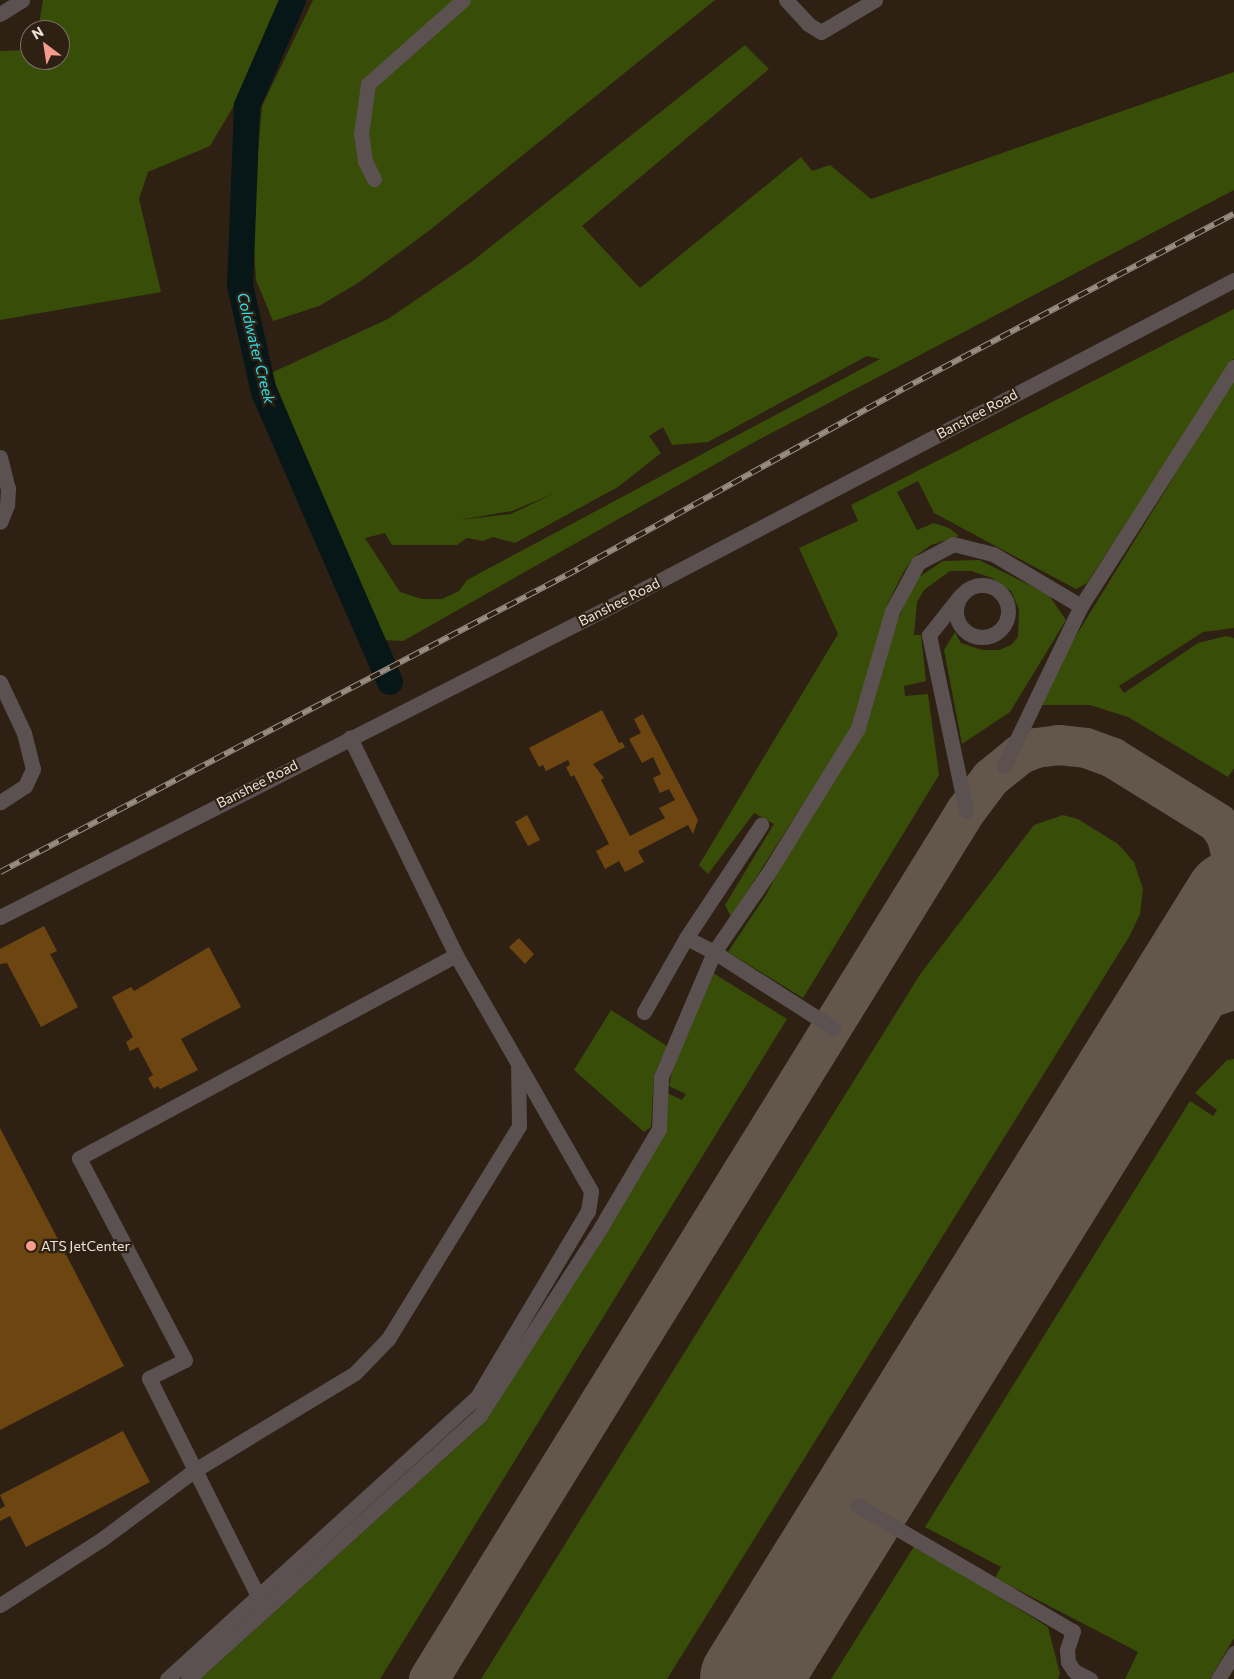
<!DOCTYPE html>
<style>
body{margin:0}
#map{position:relative;width:1234px;height:1679px;overflow:hidden;background:#2e2114;font-family:Commissioner,sans-serif}
div>[style]{position:absolute}
[style*='--x']{left:calc(var(--x)*1px);top:calc(var(--y)*1px);width:calc(var(--w)*1px);rotate:calc(var(--a)*1deg)}
.green>*{inset:0;background:#384d07}
.river>*{height:26px;margin:-13px;padding:0 13px;transform-origin:13px;border-radius:13px;background:#071617}
.taxiway>*{height:40px;margin:-20px;padding:0 20px;transform-origin:20px;border-radius:20px;background:#63574b}
.runway>*{height:100px;margin:-50px;padding:0 50px;transform-origin:50px;border-radius:50px;background:#63574b}
.building>*{inset:0;background:#6d4511}
.minor>*{height:15px;margin:-7.5px;padding:0 7.5px;transform-origin:7.5px;border-radius:7.5px;background:#5b5151}
.minor>.ring{margin:-7.5px;padding:0;box-sizing:content-box;background:none;border:15px solid #5b5151;border-radius:50%}
.rail>*{height:5.5px;margin-top:-2.75px;transform-origin:0;background:repeating-linear-gradient(90deg,#2e2114 0 11px,#988d82 0 22px);box-sizing:border-box;border-block:1px solid #988d82}
.dots>*{width:14px;height:14px;translate:-50% -50%;box-sizing:border-box;border:2px solid #2e2114;border-radius:50%}
span{translate:-50% -50%;white-space:nowrap;text-align:center;line-height:1.15;-webkit-text-stroke:4.5px #2e2114;paint-order:stroke}
.street-label{font-size:14px;color:#ece3da}
.poi-label{font-size:14px;color:#ece3da}
.left{translate:0 -50%;text-align:left}
.water-label{font-size:15px;color:#2be3ee;font-style:italic}
.north{position:absolute;left:20px;top:20px;width:50px;height:50px;box-sizing:border-box;background:#2e2114;border:1px solid #7a6f63;border-radius:50%;rotate:329deg;font-size:14px;font-weight:700;line-height:20px;text-align:center;color:#ece3da}
.north::after{content:'';display:block;margin:auto;width:18px;height:22px;background:#f49d8c;clip-path:polygon(50% 0,100% 100%,50% 72%,0 100%)}
</style>
<div id="map">
<div class="green">
<i style="clip-path:polygon(43px 0,284px 0,239px 97px,210px 146px,148px 172px,139px 199px,161px 292px,0 320px,0 51px,30px 50px,30px 60px,60px 60px,60px 30px,38px 30px)"></i>
<i style="clip-path:polygon(313px 0,715px 0,430px 230px,358px 283px,319px 306px,273px 321px,256px 280px,252px 219px,262px 106px)"></i>
<i style="clip-path:polygon(evenodd,745px 45px,769px 69px,582px 226px,640px 288px,801px 157px,812px 171px,830px 165px,871px 199px,1234px 72px,1234px 190px,758px 440px,403px 641px,383px 640px,271px 373px,388px 319px,470px 263px,745px 45px,867px 356px,880px 359px,467px 580px,459px 591px,442px 599px,422px 599px,400px 592px,365px 538px,385px 533px,392px 545px,457px 545px,467px 538px,483px 541px,493px 537px,515px 543px,618px 487px,661px 453px,649px 436px,663px 427px,672px 445px,708px 442px,867px 356px,745px 45px,555px 493px,511px 514px,459px 520px,512px 511px,555px 493px)"></i>
<i style="clip-path:polygon(1234px 309px,1234px 358px,1087px 583px,1076px 589px,934px 513px,918px 481px,897px 492px,917px 530px,934px 523px,949px 528px,959px 536px,931px 545px,913px 558px,903px 573px,888px 603px,852px 727px,731px 917px,725px 905px,774px 824px,754px 813px,708px 874px,699px 865px,838px 634px,799px 548px,858px 521px,851px 505px)"></i>
<i style="clip-path:polygon(1234px 379px,1234px 628px,1203px 632px,1119px 686px,1124px 693px,1198px 643px,1226px 636px,1234px 638px,1234px 768px,1228px 777px,1128px 717px,1090px 705px,1039px 705px,1037px 699px)"></i>
<i style="clip-path:polygon(979px 560px,1048px 594px,1066px 620px,1010px 712px,962px 744px,944px 650px,955px 632px,961px 643px,982px 650px,999px 650px,1011px 645px,1018px 637px,1019px 609px,1011px 591px,992px 578px,971px 571px,950px 571px,924px 590px,917px 602px,914px 635px,921px 635px,926px 681px,904px 686px,905px 696px,928px 694px,939px 775px,803px 998px,728px 952px,766px 895px,803px 824px,866px 729px,897px 621px,916px 579px,943px 561px)"></i>
<i style="clip-path:polygon(1063px 815px,1078px 819px,1118px 844px,1134px 862px,1143px 889px,1140px 914px,1129px 937px,667px 1679px,481px 1679px,921px 973px,1034px 825px)"></i>
<i style="clip-path:polygon(713px 973px,787px 1019px,380px 1679px,200px 1679px,478px 1428px,510px 1383px,665px 1132px,667px 1093px,682px 1100px,686px 1094px,669px 1086px,676px 1052px)"></i>
<i style="clip-path:polygon(611px 1010px,667px 1046px,654px 1075px,651px 1127px,644px 1132px,574px 1070px)"></i>
<i style="clip-path:polygon(1234px 1059px,1234px 1638px,1210px 1679px,1125px 1679px,1138px 1652px,995px 1578px,1001px 1567px,925px 1527px,1190px 1101px,1213px 1116px,1217px 1110px,1195px 1093px,1227px 1060px)"></i>
<i style="clip-path:polygon(915px 1545px,1048px 1627px,1060px 1674px,1058px 1679px,831px 1679px)"></i>
</div>
<div class="river">
<i style="--x:293;--y:0;--w:116;--a:113.5"></i>
<i style="--x:247;--y:106;--w:179;--a:92.2"></i>
<i style="--x:240;--y:285;--w:110;--a:77.4"></i>
<i style="--x:264;--y:392;--w:316;--a:66.5"></i>
</div>
<div class="taxiway">
<i style="--x:1233;--y:902;--w:10;--a:-84"></i>
<i style="--x:1134;--y:1058;--w:70;--a:-43.3"></i>
<i style="--x:1185;--y:1010;--w:29;--a:-27"></i>
<i style="--x:1211;--y:997;--w:24;--a:-17"></i>
<i style="--x:429;--y:1679;--w:1021;--a:-58.26"></i>
<i style="--x:966;--y:811;--w:41;--a:-52.9"></i>
<i style="--x:991;--y:778;--w:36;--a:-39"></i>
<i style="--x:1019;--y:755;--w:18;--a:-22"></i>
<i style="--x:1036;--y:748;--w:23;--a:-7"></i>
<i style="--x:1059;--y:745;--w:27;--a:6"></i>
<i style="--x:1086;--y:748;--w:29;--a:20"></i>
<i style="--x:1113;--y:758;--w:123;--a:31.8"></i>
<i style="--x:1218;--y:823;--w:17;--a:57"></i>
<i style="--x:1227;--y:837;--w:32;--a:77"></i>
</div>
<div class="runway">
<i style="--x:750;--y:1679;--w:917;--a:-58.15"></i>
</div>
<div class="building">
<i style="clip-path:polygon(602px 710px,619px 743px,622px 742px,625px 747px,593px 764px,604px 778px,601px 780px,630px 836px,665px 818px,659px 808px,675px 800px,669px 789px,660px 793px,653px 778px,661px 774px,653px 757px,642px 763px,629px 739px,641px 733px,634px 719px,643px 714px,698px 820px,693px 834px,688px 825px,638px 851px,644px 862px,625px 872px,619px 861px,605px 869px,596px 851px,609px 844px,574px 775px,571px 777px,566px 767px,570px 765px,568px 760px,546px 771px,543px 765px,539px 767px,529px 748px)"></i>
<i style="clip-path:polygon(527px 815px,540px 840px,528px 846px,515px 822px)"></i>
<i style="clip-path:polygon(44px 926px,57px 951px,50px 954px,78px 1007px,41px 1027px,7px 963px,0 964px,0 949px)"></i>
<i style="clip-path:polygon(519px 938px,534px 954px,525px 964px,509px 947px)"></i>
<i style="clip-path:polygon(209px 947px,241px 1007px,181px 1039px,198px 1070px,160px 1089px,158px 1086px,154px 1089px,148px 1078px,153px 1075px,138px 1047px,130px 1051px,126px 1042px,133px 1037px,112px 997px,131px 987px,134px 991px)"></i>
<i style="clip-path:polygon(0 1128px,124px 1366px,0 1430px)"></i>
<i style="clip-path:polygon(123px 1431px,150px 1482px,26px 1547px,10px 1516px,0 1521px,0 1509px,5px 1506px,0 1495px)"></i>
</div>
<div class="minor">
<i style="--x:786;--y:0;--w:33;--a:47"></i>
<i style="--x:808;--y:24;--w:15;--a:32"></i>
<i style="--x:821;--y:32;--w:63;--a:-30.7"></i>
<i style="--x:0;--y:14;--w:26;--a:-32"></i>
<i style="--x:374;--y:179;--w:20;--a:-117"></i>
<i style="--x:365;--y:161;--w:27;--a:-98"></i>
<i style="--x:361;--y:134;--w:50;--a:-82"></i>
<i style="--x:368;--y:84;--w:127;--a:-41.5"></i>
<i style="--x:0;--y:457;--w:32;--a:76"></i>
<i style="--x:8;--y:488;--w:17;--a:93"></i>
<i style="--x:7;--y:505;--w:18;--a:112"></i>
<i class="ring" style="left:956px;top:585px;width:37px;height:37px"></i>
<i style="--x:960;--y:596;--w:50;--a:128.5"></i>
<i style="--x:929;--y:635;--w:180;--a:78.1"></i>
<i style="--x:0;--y:682;--w:56;--a:64.8"></i>
<i style="--x:24;--y:733;--w:37;--a:76"></i>
<i style="--x:33;--y:769;--w:19;--a:115"></i>
<i style="--x:25;--y:786;--w:30;--a:147"></i>
<i style="--x:1004;--y:766;--w:178;--a:-64.3"></i>
<i style="--x:1081;--y:606;--w:284;--a:-57.4"></i>
<i style="--x:0;--y:917;--w:688;--a:-26.97"></i>
<i style="--x:613;--y:605;--w:701;--a:-27.63"></i>
<i style="--x:644;--y:1012;--w:85;--a:-60.4"></i>
<i style="--x:833;--y:1028;--w:141;--a:-147.4"></i>
<i style="--x:714;--y:952;--w:93;--a:-55.5"></i>
<i style="--x:767;--y:875;--w:173;--a:-58.2"></i>
<i style="--x:858;--y:728;--w:122;--a:-73.8"></i>
<i style="--x:892;--y:611;--w:55;--a:-61.6"></i>
<i style="--x:918;--y:563;--w:40;--a:-28"></i>
<i style="--x:953;--y:544;--w:41;--a:14"></i>
<i style="--x:993;--y:554;--w:102;--a:30.6"></i>
<i style="--x:857;--y:1505;--w:250;--a:30.3"></i>
<i style="--x:1073;--y:1631;--w:20;--a:108"></i>
<i style="--x:1067;--y:1650;--w:12;--a:85"></i>
<i style="--x:1068;--y:1662;--w:11;--a:56"></i>
<i style="--x:1074;--y:1671;--w:18;--a:27"></i>
<i style="--x:258;--y:1596;--w:141;--a:-116.6"></i>
<i style="--x:195;--y:1470;--w:187;--a:-31.2"></i>
<i style="--x:355;--y:1373;--w:47;--a:-45.9"></i>
<i style="--x:388;--y:1339;--w:250;--a:-58.4"></i>
<i style="--x:519;--y:1126;--w:61;--a:-90.9"></i>
<i style="--x:0;--y:1605;--w:121;--a:-32.9"></i>
<i style="--x:102;--y:1539;--w:116;--a:-36.6"></i>
<i style="--x:195;--y:1470;--w:103;--a:-116.6"></i>
<i style="--x:149;--y:1378;--w:40;--a:-26.6"></i>
<i style="--x:185;--y:1360;--w:228;--a:-117.7"></i>
<i style="--x:79;--y:1158;--w:428;--a:-28.3"></i>
<i style="--x:456;--y:955;--w:242;--a:-116"></i>
<i style="--x:167;--y:1679;--w:419;--a:-42.3"></i>
<i style="--x:477;--y:1397;--w:217;--a:-59.2"></i>
<i style="--x:588;--y:1211;--w:20;--a:-81"></i>
<i style="--x:591;--y:1191;--w:272;--a:-119.8"></i>
<i style="--x:188;--y:1679;--w:394;--a:-42.1"></i>
<i style="--x:480;--y:1415;--w:224;--a:-57.2"></i>
<i style="--x:601;--y:1227;--w:114;--a:-59.4"></i>
<i style="--x:659;--y:1129;--w:52;--a:-87.8"></i>
<i style="--x:661;--y:1077;--w:136;--a:-67"></i>
<i style="--x:714;--y:952;--w:31;--a:-153"></i>
<i style="--x:686;--y:938;--w:136;--a:-56.4"></i>
<i style="--x:1218;--y:1679;--w:31;--a:-58"></i>
</div>
<div class="rail">
<i style="--x:0;--y:872;--w:653;--a:-27.66"></i>
<i style="--x:578;--y:569;--w:372;--a:-29"></i>
<i style="--x:903;--y:389;--w:374;--a:-27.9"></i>
</div>
<div class="dots">
<i style="left:31px;top:1246px;background:#f49d8c"></i>
</div>
<div class="street-label">
<span style="left:977px;top:414px;rotate:-28deg">Banshee Road</span>
<span style="left:619px;top:602px;rotate:-27deg">Banshee Road</span>
<span style="left:257px;top:784px;rotate:-27deg">Banshee Road</span>
</div>
<div class="poi-label">
<span class="left" style="left:41px;top:1246px">ATS JetCenter</span>
</div>
<div class="water-label">
<span style="left:256px;top:348px;rotate:76deg">Coldwater Creek</span>
</div>
<div class="north">N</div>
</div>
